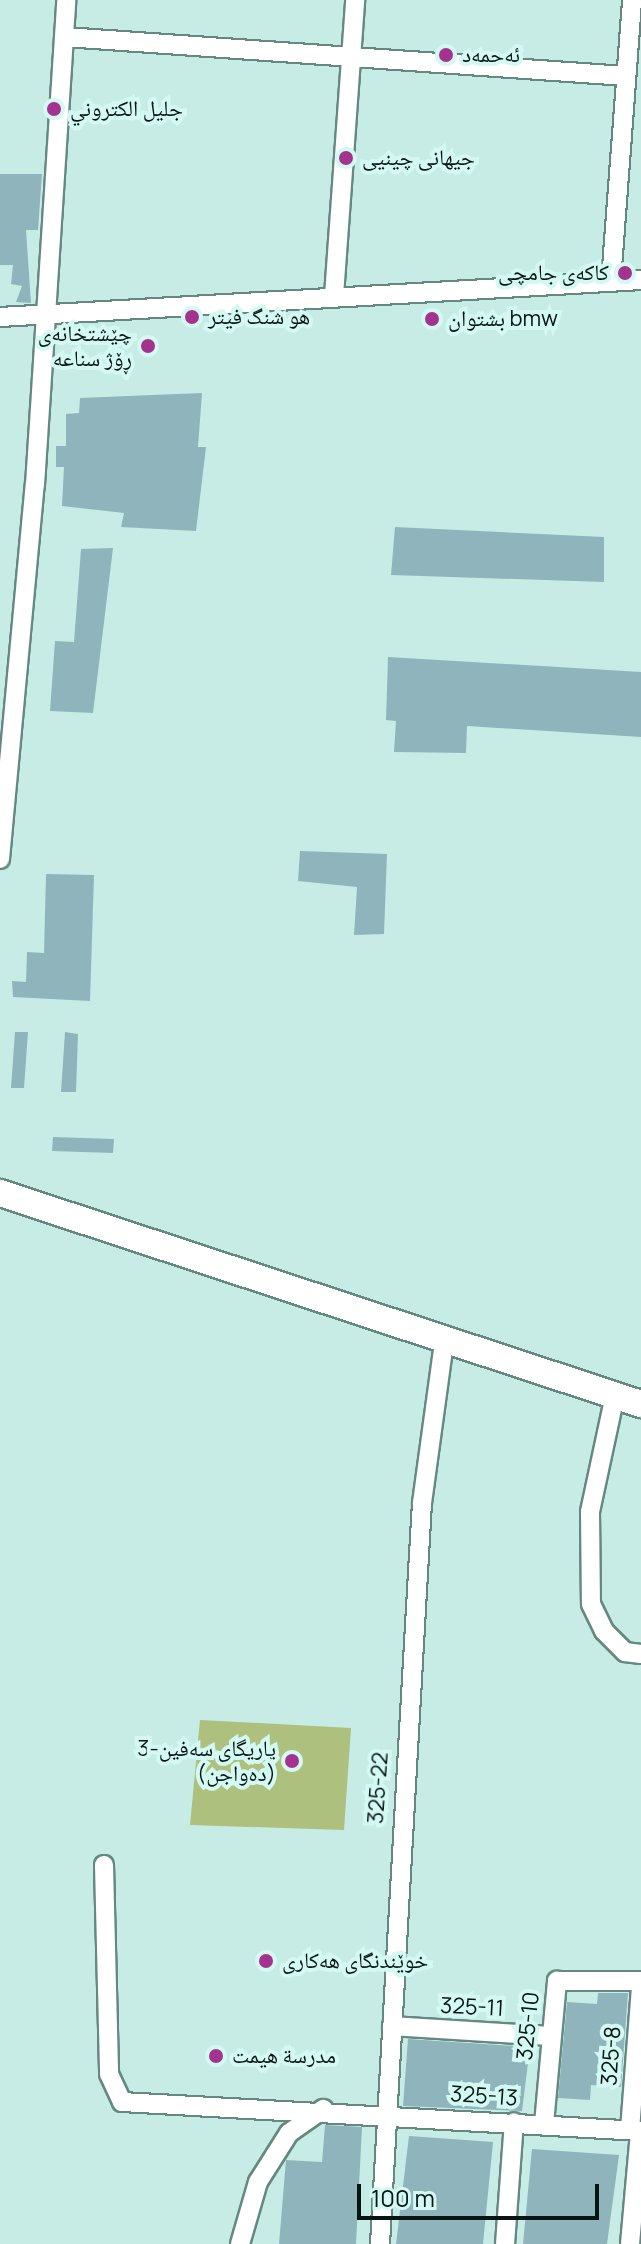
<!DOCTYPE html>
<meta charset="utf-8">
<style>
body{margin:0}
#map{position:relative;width:641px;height:2244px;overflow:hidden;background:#c6ece5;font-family:Manrope,"Noto Naskh Arabic",sans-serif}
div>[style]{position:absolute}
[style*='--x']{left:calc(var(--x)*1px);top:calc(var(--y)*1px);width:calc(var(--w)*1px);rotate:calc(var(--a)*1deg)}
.green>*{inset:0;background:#adc07d}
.building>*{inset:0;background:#90b4bc}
.roads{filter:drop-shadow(2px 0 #658881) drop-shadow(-2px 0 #658881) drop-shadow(0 2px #658881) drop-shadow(0 -2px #658881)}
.street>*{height:18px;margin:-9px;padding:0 9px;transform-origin:9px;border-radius:9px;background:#fff}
.secondary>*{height:26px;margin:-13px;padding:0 13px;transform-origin:13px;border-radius:13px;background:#fff}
.dots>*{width:22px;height:22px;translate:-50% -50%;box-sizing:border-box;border:4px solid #d3f9f2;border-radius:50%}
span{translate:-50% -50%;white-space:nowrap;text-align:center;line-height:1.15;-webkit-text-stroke:8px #d3f9f2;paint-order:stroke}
.poi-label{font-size:22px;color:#071513}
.left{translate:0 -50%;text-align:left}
.right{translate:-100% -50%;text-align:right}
.street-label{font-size:22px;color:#071513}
.scale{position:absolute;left:357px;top:2184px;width:242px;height:36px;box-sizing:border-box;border:4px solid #071513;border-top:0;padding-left:10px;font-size:24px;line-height:28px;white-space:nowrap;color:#071513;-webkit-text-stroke:6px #d3f9f2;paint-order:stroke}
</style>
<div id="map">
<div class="green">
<i style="clip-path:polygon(200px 1720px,351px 1728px,344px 1830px,190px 1825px)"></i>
</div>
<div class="building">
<i style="clip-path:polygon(0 174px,42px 174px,38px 230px,26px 230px,31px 303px,16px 302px,22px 286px,11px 284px,13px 265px,0 265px)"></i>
<i style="clip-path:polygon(202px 393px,198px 447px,206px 447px,196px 531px,121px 527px,124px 513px,62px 506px,64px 467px,56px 467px,56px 446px,66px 446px,66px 414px,79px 413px,80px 398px)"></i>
<i style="clip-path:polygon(395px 527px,604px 537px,604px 582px,391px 575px)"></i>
<i style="clip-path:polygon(113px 548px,93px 713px,50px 711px,55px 641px,74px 642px,81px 549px)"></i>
<i style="clip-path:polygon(388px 657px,641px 672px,641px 737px,467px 726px,466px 753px,394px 752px,396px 721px,386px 720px)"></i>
<i style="clip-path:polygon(300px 851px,387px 854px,384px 934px,354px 935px,357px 887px,298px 881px)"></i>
<i style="clip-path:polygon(46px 874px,94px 875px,90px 1001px,13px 997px,12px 981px,26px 982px,27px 952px,44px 953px)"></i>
<i style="clip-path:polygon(15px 1032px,28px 1032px,24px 1088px,11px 1088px)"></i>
<i style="clip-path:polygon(65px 1032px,78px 1034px,76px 1092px,61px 1092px)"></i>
<i style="clip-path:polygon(53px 1137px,114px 1139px,113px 1153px,52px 1151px)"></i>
<i style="clip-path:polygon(598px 1993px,628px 1993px,621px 2087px,591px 2085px,590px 2100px,558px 2098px,567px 2002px,597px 2004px)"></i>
<i style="clip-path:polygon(408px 2039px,530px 2047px,522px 2111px,403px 2106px)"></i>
<i style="clip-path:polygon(325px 2125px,362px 2127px,356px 2244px,279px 2244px,286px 2160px,322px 2162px)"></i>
<i style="clip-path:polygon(409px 2136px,493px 2142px,483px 2244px,396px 2244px)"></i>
<i style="clip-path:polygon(532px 2149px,619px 2155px,607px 2244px,523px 2244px)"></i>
</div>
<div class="roads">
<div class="street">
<i style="--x:65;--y:37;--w:561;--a:3.98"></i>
<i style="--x:611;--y:281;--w:282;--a:-85.7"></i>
<i style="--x:334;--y:296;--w:297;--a:-85.9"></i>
<i style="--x:0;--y:317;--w:642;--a:-3.3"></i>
<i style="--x:0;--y:859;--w:376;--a:-84.7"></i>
<i style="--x:35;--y:485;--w:486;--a:-86.3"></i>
<i style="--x:615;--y:1395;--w:120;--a:102.1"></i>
<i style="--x:590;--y:1512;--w:92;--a:89.4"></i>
<i style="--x:591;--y:1604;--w:30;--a:64"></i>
<i style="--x:604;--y:1631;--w:30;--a:45"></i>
<i style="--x:625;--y:1652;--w:16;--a:7"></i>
<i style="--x:104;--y:1865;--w:209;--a:88.6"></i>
<i style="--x:109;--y:2074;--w:31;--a:65"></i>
<i style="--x:122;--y:2102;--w:520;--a:3.2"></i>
<i style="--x:392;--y:2026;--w:157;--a:3.6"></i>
<i style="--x:544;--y:2124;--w:144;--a:-84.8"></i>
<i style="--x:557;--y:1981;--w:84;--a:0"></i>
<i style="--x:630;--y:2130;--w:144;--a:-85.6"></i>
<i style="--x:240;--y:2244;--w:65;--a:-73.8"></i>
<i style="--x:258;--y:2182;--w:58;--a:-57.7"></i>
<i style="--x:289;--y:2133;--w:42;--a:-35.2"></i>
<i style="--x:380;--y:2244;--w:742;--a:-86.76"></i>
<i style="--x:422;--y:1503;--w:169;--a:-82.2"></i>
<i style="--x:505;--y:2244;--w:122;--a:-85.8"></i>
<i style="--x:630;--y:2244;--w:113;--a:-84.9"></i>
</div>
<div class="secondary">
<i style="--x:0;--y:1193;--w:675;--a:18.22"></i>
</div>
</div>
<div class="dots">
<i style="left:446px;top:55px;background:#a43390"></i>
<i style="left:54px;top:109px;background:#a43390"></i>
<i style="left:346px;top:158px;background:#a43390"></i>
<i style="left:625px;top:273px;background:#a43390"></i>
<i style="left:192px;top:317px;background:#a43390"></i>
<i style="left:432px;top:319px;background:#a43390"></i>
<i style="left:148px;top:346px;background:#a43390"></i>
<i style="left:292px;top:1761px;background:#a43390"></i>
<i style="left:266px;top:1961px;background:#a43390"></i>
<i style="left:216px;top:2056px;background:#a43390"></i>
</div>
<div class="poi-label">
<span class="left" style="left:462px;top:55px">ئەحمەد</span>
<span class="left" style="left:70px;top:109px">جليل الكتروني</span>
<span class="left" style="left:362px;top:158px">جیهانی چینیی</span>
<span class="right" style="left:609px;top:273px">کاکەی جامچی</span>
<span class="left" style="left:208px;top:317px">هو شنگ فيتر</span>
<span class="left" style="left:448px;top:319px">بشتوان bmw</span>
<span class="right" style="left:132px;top:346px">چێشتخانەی<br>ڕۆژ سناعه</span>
<span class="right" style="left:276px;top:1761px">یاریگای سەفین-3<br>(دەواجن)</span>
<span class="left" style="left:282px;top:1961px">خوێندنگای هەکاری</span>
<span class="left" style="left:232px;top:2056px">مدرسة هيمت</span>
</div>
<div class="street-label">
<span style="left:378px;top:1788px;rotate:-86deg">325-22</span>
<span style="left:472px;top:2007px;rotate:3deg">325-11</span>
<span style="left:528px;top:2026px;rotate:-84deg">325-10</span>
<span style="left:611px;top:2056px;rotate:-86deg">325-8</span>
<span style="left:484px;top:2096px;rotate:4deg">325-13</span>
</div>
<div class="scale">100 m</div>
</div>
